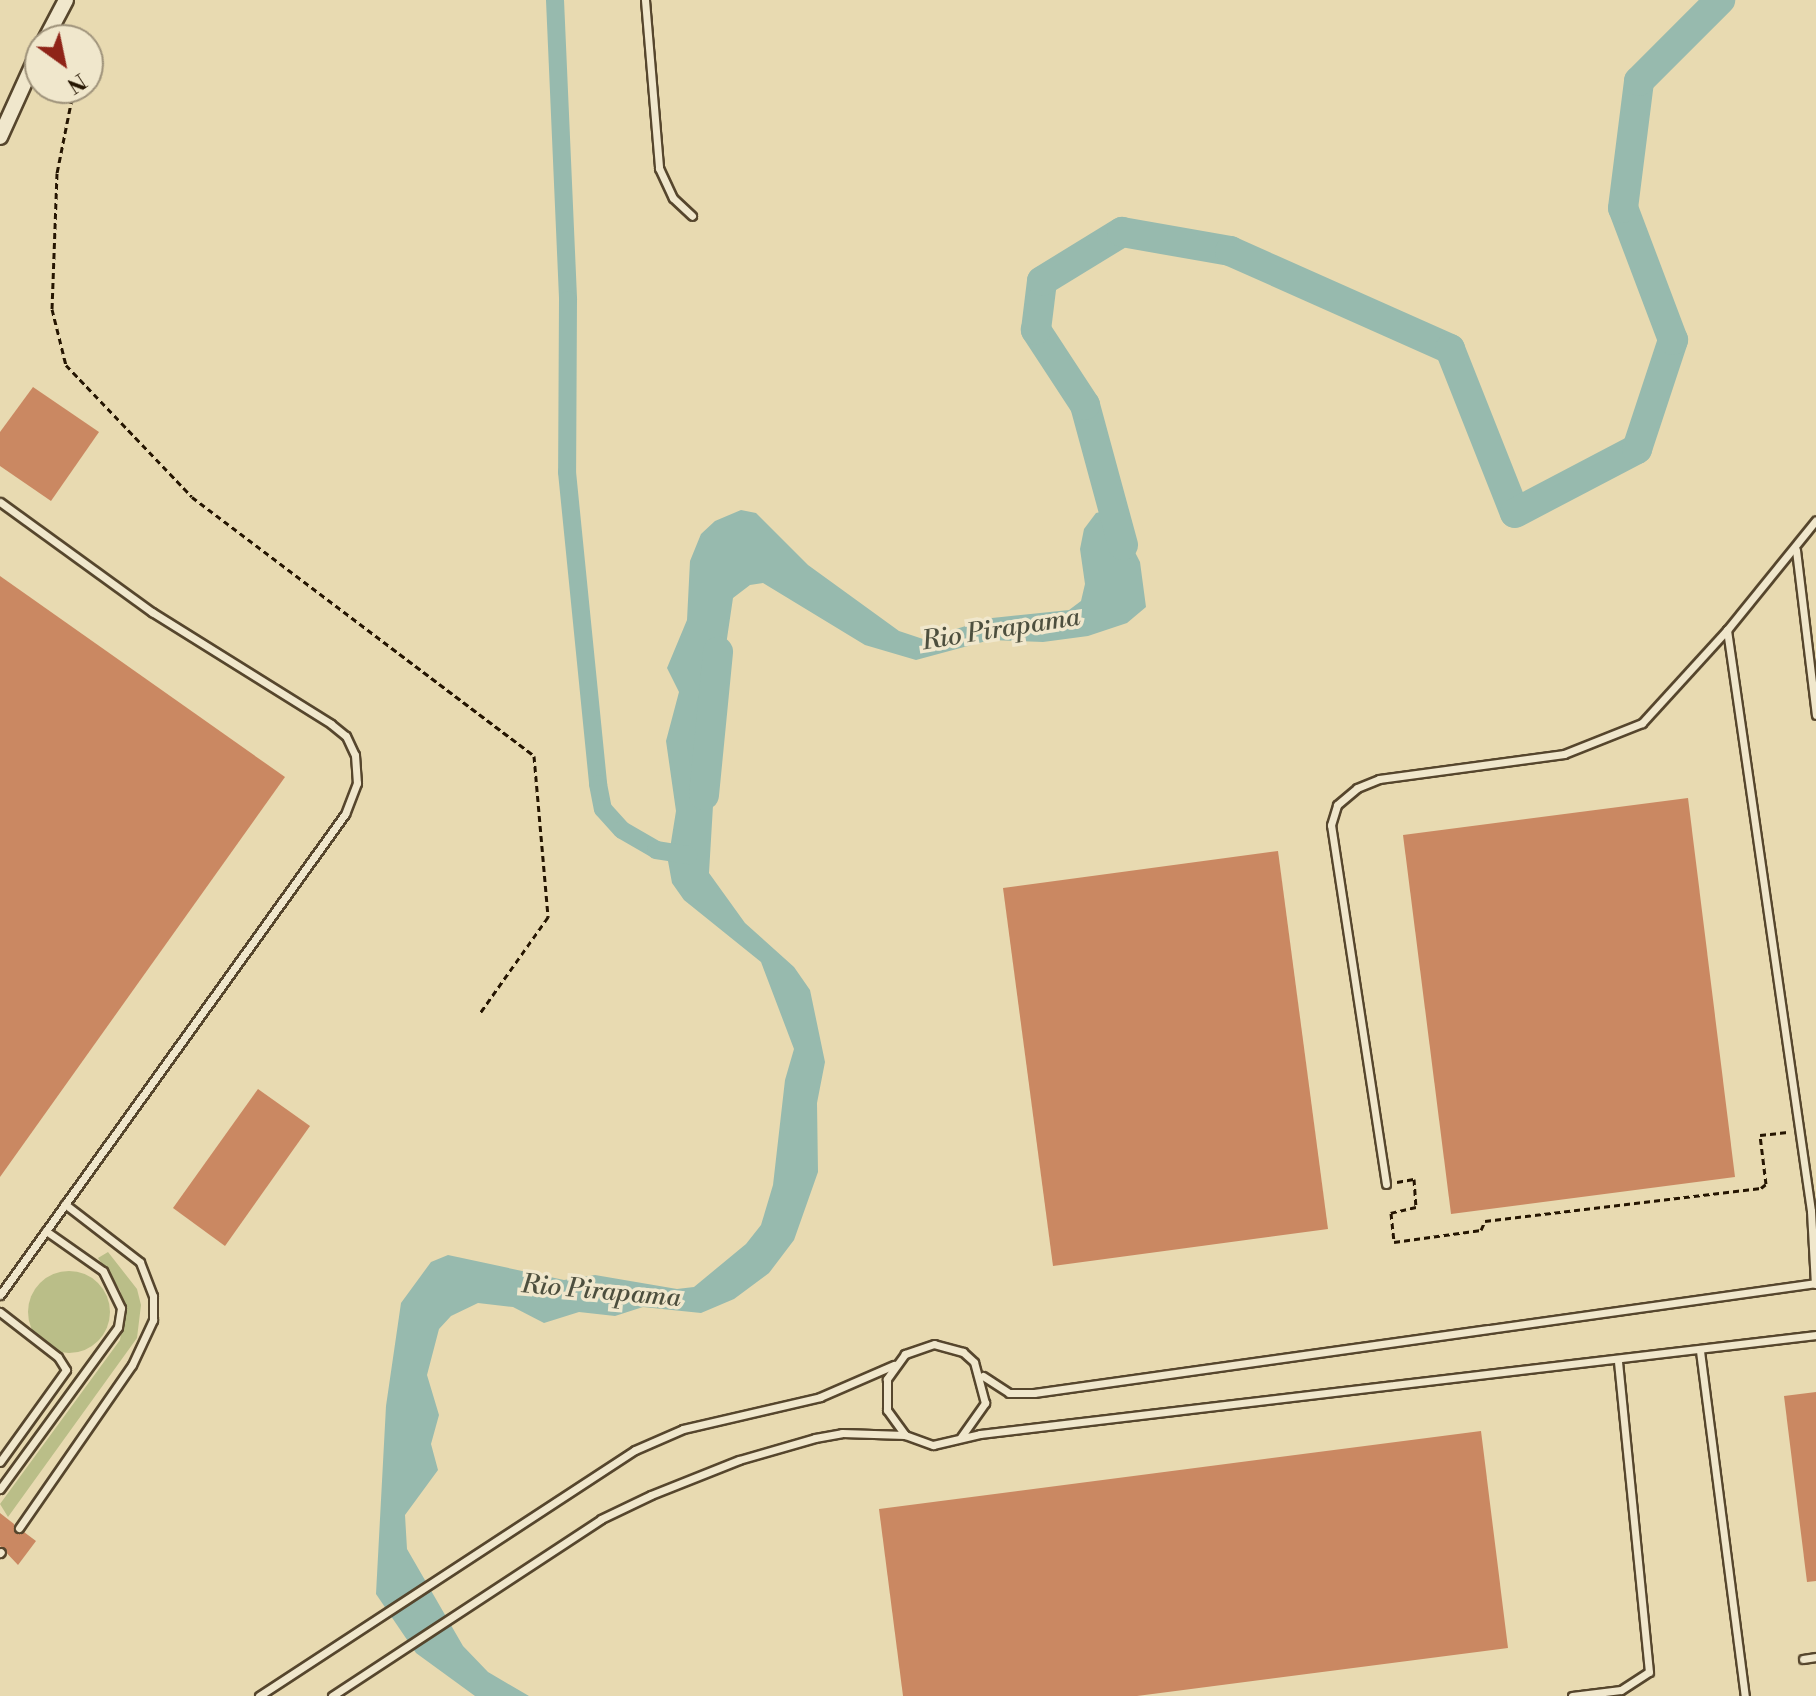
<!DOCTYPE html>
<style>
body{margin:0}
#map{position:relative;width:1816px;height:1696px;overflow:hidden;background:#e8dab1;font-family:"Libre Bodoni",serif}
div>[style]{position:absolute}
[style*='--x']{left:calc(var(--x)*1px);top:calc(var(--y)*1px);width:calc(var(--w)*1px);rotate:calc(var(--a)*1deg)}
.green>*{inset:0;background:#babe88}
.round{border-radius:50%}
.water>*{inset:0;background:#97baae}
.canal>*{height:18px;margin:-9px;padding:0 9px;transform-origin:9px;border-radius:9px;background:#97baae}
.river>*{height:30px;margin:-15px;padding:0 15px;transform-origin:15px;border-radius:15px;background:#97baae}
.building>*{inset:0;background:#ca8862}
.path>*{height:3px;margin-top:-1.5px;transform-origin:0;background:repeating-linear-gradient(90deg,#251501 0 6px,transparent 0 10px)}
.roads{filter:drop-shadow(2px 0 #56462d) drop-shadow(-2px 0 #56462d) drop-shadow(0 2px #56462d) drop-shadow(0 -2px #56462d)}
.service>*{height:7px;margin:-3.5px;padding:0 3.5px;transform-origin:3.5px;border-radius:3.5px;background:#f0e7cc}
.minor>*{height:14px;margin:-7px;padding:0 7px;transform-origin:7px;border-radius:7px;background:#f0e7cc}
span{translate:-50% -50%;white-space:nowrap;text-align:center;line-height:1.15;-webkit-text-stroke:7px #f0e7cc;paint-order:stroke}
.water-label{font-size:26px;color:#4d4f3e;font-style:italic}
.north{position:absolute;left:24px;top:24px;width:80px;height:80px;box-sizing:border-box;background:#f0e7cc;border:2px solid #9f937b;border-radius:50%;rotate:147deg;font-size:22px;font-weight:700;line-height:32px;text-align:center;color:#251501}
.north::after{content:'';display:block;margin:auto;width:28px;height:36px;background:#8f2418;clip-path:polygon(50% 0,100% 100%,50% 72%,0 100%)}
</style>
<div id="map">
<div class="green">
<i style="clip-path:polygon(108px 1252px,137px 1289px,141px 1305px,137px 1338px,8px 1517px,0 1504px,120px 1340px,125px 1308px,120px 1290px,98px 1258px)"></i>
<i class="round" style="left:28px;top:1271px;width:82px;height:82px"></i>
</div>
<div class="water">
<i style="clip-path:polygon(1113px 509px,1140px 562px,1146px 607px,1127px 623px,1088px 636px,1043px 642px,990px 640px,916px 660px,865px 645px,763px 583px,750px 585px,733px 598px,721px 679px,705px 707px,699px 732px,715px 772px,709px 873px,745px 923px,794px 967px,810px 990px,825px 1062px,817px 1103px,818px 1172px,794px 1240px,769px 1273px,734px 1299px,701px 1313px,643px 1307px,615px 1316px,579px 1312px,544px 1323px,513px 1307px,478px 1303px,451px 1316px,439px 1329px,427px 1375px,439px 1415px,431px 1444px,438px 1470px,405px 1515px,407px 1549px,463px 1646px,488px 1672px,529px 1696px,475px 1696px,416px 1653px,376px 1594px,386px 1406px,401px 1303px,431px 1262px,448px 1255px,564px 1280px,595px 1275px,677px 1289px,694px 1287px,746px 1244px,761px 1225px,773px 1185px,785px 1080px,794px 1049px,761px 962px,684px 900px,672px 883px,668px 861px,676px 811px,666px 741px,679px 692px,667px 668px,687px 620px,690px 561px,701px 534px,715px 521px,741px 510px,756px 513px,808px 565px,899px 631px,923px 639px,992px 618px,1069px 610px,1081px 601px,1085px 584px,1080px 549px,1084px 529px,1096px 513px)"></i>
</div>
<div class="canal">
<i style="--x:555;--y:0;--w:300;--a:87.5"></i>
<i style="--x:568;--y:300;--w:172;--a:90.3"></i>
<i style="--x:567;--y:472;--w:314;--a:84.3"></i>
<i style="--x:598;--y:784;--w:25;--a:79"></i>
<i style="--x:603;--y:809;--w:28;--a:48"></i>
<i style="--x:622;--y:830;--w:39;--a:30"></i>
<i style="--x:656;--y:850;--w:33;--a:9"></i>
</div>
<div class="river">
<i style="--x:1123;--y:545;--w:145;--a:-105.2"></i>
<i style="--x:1085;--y:405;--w:90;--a:-123.2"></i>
<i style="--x:1036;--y:330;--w:49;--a:-83"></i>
<i style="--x:1042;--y:281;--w:94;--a:-31.5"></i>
<i style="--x:1122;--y:232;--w:110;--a:10"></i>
<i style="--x:1230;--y:251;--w:241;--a:24"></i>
<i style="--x:1450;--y:349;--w:176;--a:68.4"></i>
<i style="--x:1515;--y:513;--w:138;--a:-27.7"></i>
<i style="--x:1637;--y:449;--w:115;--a:-71.7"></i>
<i style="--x:1673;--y:340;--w:141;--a:-110.7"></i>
<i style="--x:1623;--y:208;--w:128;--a:-82.8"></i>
<i style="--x:1639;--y:81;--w:115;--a:-45"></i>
<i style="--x:704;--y:795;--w:144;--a:-84.4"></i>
</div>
<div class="building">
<i style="clip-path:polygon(33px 387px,99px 432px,51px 501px,0 466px,0 432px)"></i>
<i style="clip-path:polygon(0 576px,285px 777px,0 1177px)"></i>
<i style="clip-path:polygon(1688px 798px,1735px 1177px,1451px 1214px,1403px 835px)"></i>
<i style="clip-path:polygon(1278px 851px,1328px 1229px,1053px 1266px,1003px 888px)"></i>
<i style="clip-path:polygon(258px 1089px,310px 1126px,225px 1246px,173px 1208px)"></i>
<i style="clip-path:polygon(1816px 1392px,1816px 1581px,1807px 1582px,1784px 1396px)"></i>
<i style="clip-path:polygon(1481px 1431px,1508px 1648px,1137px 1696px,903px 1696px,879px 1509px)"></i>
<i style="clip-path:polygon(0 1513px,14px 1524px,15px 1533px,24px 1532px,36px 1541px,18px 1565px,0 1546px)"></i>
</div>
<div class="path">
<i style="--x:68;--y:30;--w:11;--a:68"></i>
<i style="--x:74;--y:88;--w:87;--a:101.3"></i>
<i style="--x:57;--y:173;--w:136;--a:92.1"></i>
<i style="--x:52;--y:309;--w:58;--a:76"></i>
<i style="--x:66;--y:365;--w:182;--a:46.3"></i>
<i style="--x:192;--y:497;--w:429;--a:37.1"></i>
<i style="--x:534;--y:756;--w:162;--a:85"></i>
<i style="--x:548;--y:917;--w:118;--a:125.3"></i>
<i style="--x:1397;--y:1182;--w:17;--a:-10"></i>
<i style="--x:1414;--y:1179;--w:28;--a:86"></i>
<i style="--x:1416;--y:1207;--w:26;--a:167"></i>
<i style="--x:1391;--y:1213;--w:29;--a:84"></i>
<i style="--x:1394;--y:1242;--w:88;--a:-7.9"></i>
<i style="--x:1481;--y:1230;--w:10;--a:-66"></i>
<i style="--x:1485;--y:1221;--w:278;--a:-6.8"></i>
<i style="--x:1761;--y:1188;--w:6;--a:-39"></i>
<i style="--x:1766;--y:1184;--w:49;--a:-97"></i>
<i style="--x:1760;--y:1135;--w:28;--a:-6"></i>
</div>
<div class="roads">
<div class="service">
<i style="--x:645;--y:0;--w:169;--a:85.2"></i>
<i style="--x:659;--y:168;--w:33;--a:65"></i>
<i style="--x:673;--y:198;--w:26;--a:43"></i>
<i style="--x:0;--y:502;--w:188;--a:35.9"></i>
<i style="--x:152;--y:612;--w:211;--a:32"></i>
<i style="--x:331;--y:724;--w:19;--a:39"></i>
<i style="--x:346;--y:736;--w:21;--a:65"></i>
<i style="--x:355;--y:755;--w:28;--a:86"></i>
<i style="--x:357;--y:783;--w:33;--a:111"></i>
<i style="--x:345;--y:814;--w:592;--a:125.65"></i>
<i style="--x:1796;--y:550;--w:166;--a:83.1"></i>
<i style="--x:1727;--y:630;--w:587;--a:81.77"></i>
<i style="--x:1811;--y:1211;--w:73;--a:86.9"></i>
<i style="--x:1386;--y:1184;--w:363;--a:-98.7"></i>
<i style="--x:1331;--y:825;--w:21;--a:-73"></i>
<i style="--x:1337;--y:805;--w:26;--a:-40"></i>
<i style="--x:1357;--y:788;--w:24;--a:-22"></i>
<i style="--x:1379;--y:779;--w:187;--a:-7.7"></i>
<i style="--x:1564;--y:754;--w:84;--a:-21.7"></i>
<i style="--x:1642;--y:723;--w:126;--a:-47.6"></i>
<i style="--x:1727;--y:630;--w:141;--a:-51"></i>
<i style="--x:0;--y:1312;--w:73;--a:37.8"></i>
<i style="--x:58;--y:1357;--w:15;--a:58"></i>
<i style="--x:66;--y:1370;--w:113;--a:125.7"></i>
<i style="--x:1700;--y:1351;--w:348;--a:82.6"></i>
<i style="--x:983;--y:1376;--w:31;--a:33"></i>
<i style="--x:1009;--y:1393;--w:25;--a:0"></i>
<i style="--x:1034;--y:1393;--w:790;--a:-8.01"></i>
<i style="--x:961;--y:1437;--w:42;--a:-54.8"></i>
<i style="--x:985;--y:1403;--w:42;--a:-105"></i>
<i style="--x:974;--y:1362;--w:15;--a:-138"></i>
<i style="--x:963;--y:1352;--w:30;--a:-165"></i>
<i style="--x:934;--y:1344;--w:31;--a:161"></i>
<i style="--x:905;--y:1354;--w:31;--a:126"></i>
<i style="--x:887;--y:1379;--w:31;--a:90"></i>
<i style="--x:887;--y:1410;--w:31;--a:54"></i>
<i style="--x:905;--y:1435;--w:30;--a:20"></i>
<i style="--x:933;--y:1445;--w:48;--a:-13.2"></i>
<i style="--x:980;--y:1434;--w:842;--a:-6.75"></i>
<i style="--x:0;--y:1489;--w:200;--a:-53.9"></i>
<i style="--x:118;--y:1327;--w:19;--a:-81"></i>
<i style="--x:121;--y:1308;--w:41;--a:-115.9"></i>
<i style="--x:103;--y:1271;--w:70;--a:-144.9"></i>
<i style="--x:19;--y:1528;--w:198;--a:-55.3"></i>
<i style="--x:132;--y:1365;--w:50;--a:-65"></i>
<i style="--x:153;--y:1320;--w:24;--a:-90"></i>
<i style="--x:153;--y:1296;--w:36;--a:-111"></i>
<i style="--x:140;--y:1262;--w:95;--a:-142.3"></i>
<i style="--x:0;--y:1553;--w:1;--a:-45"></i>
<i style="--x:1803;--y:1659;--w:13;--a:-9"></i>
<i style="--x:259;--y:1696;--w:449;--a:-33.2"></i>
<i style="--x:635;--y:1450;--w:52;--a:-23.6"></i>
<i style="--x:683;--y:1429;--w:141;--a:-13.1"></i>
<i style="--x:820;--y:1397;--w:81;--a:-23.4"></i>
<i style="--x:332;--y:1696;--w:322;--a:-33.3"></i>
<i style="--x:601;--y:1519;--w:55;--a:-25.6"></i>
<i style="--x:651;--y:1495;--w:95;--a:-21.7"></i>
<i style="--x:739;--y:1460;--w:79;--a:-16.1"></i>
<i style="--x:815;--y:1438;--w:27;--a:-10"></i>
<i style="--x:842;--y:1433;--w:63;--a:1.8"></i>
<i style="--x:1572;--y:1696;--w:49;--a:-7"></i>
<i style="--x:1621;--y:1690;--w:33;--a:-33"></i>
<i style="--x:1649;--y:1672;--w:314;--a:-95.7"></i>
</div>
<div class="minor">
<i style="--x:45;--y:40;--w:45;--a:-62.3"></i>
<i style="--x:0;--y:137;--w:97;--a:-65.6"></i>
</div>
</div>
<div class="water-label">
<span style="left:1001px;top:630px;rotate:-9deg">Rio Pirapama</span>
<span style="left:601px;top:1292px;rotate:5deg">Rio Pirapama</span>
</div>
<div class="north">N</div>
</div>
